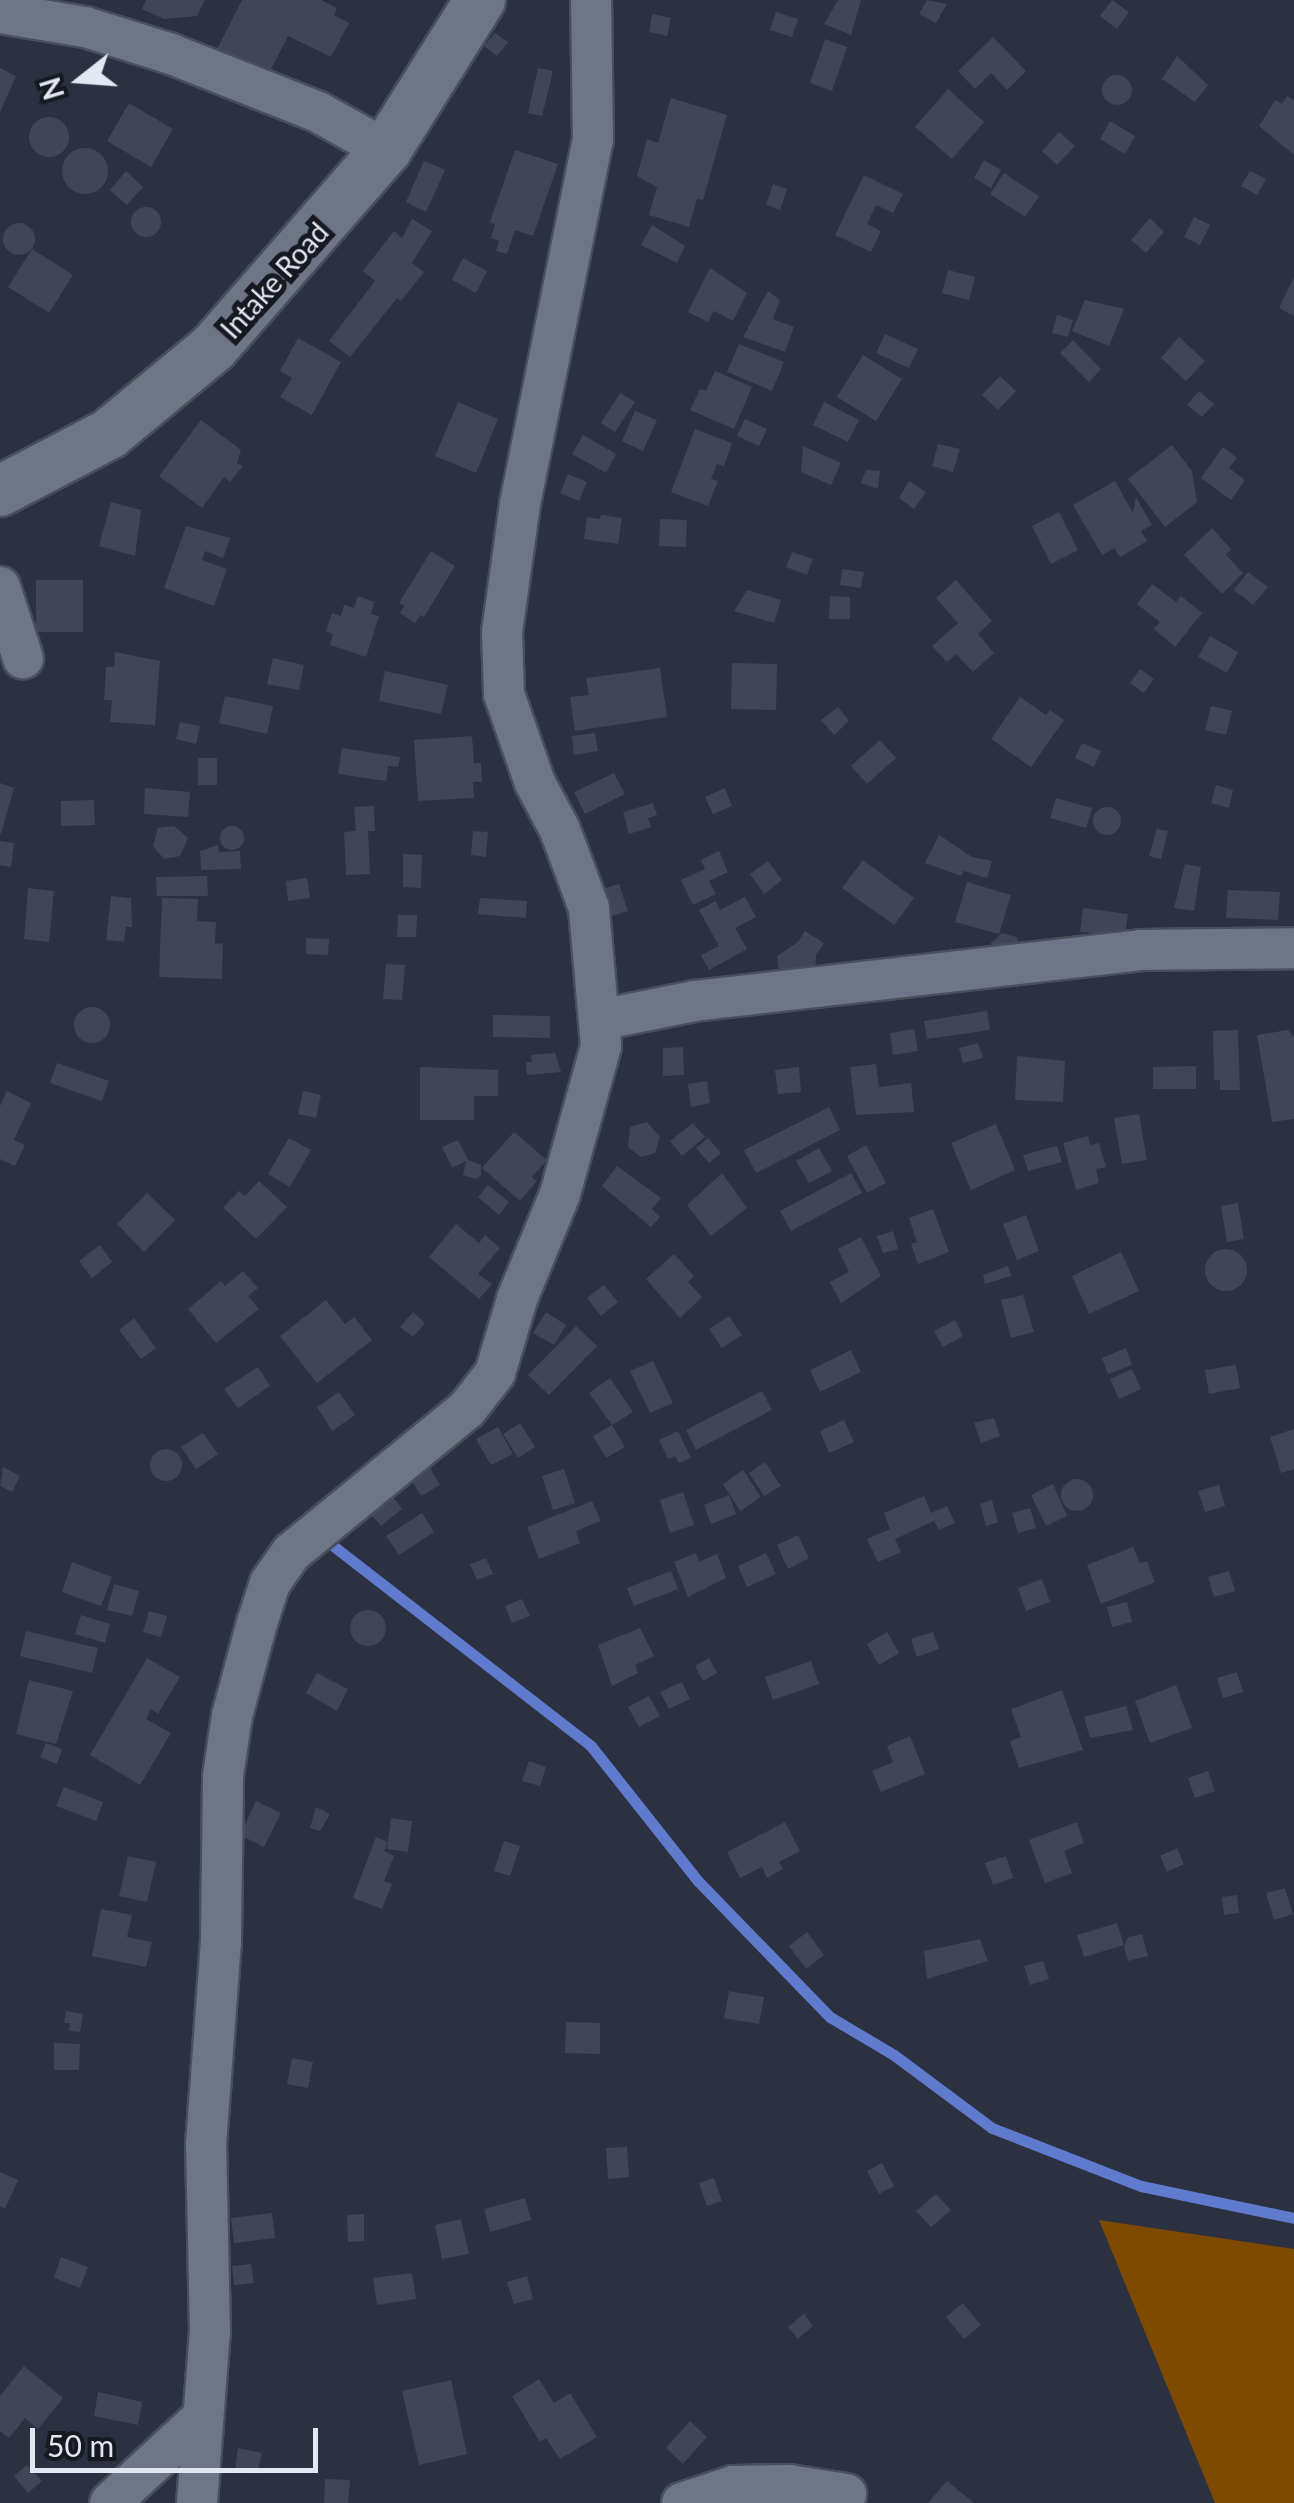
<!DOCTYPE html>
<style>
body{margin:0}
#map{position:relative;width:1294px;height:2503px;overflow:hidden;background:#2b3140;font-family:Lato,sans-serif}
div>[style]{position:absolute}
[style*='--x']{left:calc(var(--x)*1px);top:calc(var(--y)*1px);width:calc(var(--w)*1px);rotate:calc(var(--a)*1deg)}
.green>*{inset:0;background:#7d4a00}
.stream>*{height:11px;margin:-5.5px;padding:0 5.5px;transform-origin:5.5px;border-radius:5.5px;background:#607bce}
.building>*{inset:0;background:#404656}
.round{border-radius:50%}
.roads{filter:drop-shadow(2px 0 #494e5b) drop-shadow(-2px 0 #494e5b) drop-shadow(0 2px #494e5b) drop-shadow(0 -2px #494e5b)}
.minor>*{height:40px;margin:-20px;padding:0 20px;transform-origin:20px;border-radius:20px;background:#6e7587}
.tertiary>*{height:50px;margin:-25px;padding:0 25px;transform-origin:25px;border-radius:25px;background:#6e7587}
span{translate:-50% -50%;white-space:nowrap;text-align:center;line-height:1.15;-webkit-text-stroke:10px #161920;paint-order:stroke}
.street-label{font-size:28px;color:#e3e7f1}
.north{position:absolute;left:30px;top:30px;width:100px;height:100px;-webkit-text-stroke:8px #161920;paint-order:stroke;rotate:253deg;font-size:28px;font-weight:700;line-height:40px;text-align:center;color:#e3e7f1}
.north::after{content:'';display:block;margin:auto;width:35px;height:45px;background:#e3e7f1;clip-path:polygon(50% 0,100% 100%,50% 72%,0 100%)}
.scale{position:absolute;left:30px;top:2428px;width:288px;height:45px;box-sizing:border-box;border:5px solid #e3e7f1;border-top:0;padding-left:12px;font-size:30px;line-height:35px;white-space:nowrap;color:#e3e7f1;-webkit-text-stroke:8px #161920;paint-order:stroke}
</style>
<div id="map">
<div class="green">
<i style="clip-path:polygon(1099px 2220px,1294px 2249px,1294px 2503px,1215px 2503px)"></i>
</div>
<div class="stream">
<i style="--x:323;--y:1538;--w:339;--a:37.8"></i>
<i style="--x:591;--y:1746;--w:172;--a:51.6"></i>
<i style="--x:698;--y:1881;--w:190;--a:45.9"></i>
<i style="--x:830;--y:2017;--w:74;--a:30.7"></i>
<i style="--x:894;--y:2055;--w:122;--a:36.7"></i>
<i style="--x:992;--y:2128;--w:160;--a:21.3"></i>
<i style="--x:1141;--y:2186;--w:156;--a:11.8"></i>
</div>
<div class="building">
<i style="clip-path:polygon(146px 0,205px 0,197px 16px,164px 19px,142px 9px)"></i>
<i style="clip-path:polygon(242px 0,321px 0,337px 8px,334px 15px,349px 23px,331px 57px,288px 36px,264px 83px,213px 57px)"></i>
<i style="clip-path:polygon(838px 0,861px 0,851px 35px,824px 24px)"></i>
<i style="clip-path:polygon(927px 0,947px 4px,936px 23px,919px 14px)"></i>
<i style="clip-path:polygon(1112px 0,1129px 12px,1117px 29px,1100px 16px)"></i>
<i style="clip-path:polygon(776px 12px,798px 19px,792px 37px,770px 30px)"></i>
<i style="clip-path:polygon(652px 14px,671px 18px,667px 36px,649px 32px)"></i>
<i style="clip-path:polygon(495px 33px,508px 42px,497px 56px,484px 46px)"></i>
<i style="clip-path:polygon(993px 37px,1026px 71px,1007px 90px,991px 73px,975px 89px,958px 71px)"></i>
<i style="clip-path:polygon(825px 39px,847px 47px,832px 91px,810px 83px)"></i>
<i style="clip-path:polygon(1177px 56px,1208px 85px,1195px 102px,1162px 79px)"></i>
<i style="clip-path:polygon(0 68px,16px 76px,0 112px)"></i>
<i style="clip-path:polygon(538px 68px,553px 71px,542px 116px,528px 113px)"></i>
<i class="round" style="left:1102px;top:75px;width:30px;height:30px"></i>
<i style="clip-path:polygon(948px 89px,984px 122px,952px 159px,915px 127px)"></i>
<i style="clip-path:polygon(1287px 96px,1294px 100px,1294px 155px,1259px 126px,1275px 100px,1282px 104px)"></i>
<i style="clip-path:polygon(671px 98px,727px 115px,703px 200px,697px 199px,689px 227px,649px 215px,657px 187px,637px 176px,647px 139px,658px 143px)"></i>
<i style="clip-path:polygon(129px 103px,173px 129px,151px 167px,107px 141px)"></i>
<i class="round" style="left:29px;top:117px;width:40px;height:40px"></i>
<i style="clip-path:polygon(1110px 121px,1135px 136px,1125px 154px,1100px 139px)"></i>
<i style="clip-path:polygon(1059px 132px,1075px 146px,1057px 165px,1042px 151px)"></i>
<i class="round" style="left:62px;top:148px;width:46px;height:46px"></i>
<i style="clip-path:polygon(515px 150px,558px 164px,533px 236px,515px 230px,507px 254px,496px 251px,499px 241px,491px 238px,495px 224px,490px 222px)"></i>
<i style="clip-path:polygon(984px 160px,1001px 170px,991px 188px,974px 178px)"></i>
<i style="clip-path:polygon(424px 161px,445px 170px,426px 212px,406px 202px)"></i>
<i style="clip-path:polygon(126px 171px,143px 187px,127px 205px,110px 190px)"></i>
<i style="clip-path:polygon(1250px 171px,1266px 179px,1257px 195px,1241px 186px)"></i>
<i style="clip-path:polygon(1004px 173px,1039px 196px,1025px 217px,990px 194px)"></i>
<i style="clip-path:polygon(864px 175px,903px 194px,893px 213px,876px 205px,867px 224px,881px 231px,871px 252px,835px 235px)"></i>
<i style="clip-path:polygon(773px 184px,787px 189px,780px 210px,766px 205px)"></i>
<i class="round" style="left:131px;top:207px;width:30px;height:30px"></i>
<i style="clip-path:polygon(1194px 217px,1210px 225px,1200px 245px,1184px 237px)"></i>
<i style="clip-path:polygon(1150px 218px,1164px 232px,1146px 253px,1131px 240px)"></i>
<i style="clip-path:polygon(412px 219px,432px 231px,412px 263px,424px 272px,401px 301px,397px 298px,350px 357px,329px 341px,375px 281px,363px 271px,394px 231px,402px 238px)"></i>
<i class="round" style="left:3px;top:223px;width:32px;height:32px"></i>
<i style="clip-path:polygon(652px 225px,685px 246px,677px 263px,641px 245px)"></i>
<i style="clip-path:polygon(32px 249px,73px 275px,49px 313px,8px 287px)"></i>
<i style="clip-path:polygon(463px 258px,487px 271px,476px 293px,452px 280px)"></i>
<i style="clip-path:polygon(710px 268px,747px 293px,733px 321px,714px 311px,708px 322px,688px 312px)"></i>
<i style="clip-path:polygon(948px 270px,975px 277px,969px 300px,942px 293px)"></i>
<i style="clip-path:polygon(1294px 277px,1294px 316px,1279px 308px)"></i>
<i style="clip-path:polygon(768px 291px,780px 300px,773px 319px,794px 327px,785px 352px,743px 337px)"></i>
<i style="clip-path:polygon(1085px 300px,1124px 309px,1109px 346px,1072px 331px)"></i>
<i style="clip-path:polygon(1057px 315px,1073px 320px,1068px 337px,1052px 333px)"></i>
<i style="clip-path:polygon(885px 334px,918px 349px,909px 368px,876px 353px)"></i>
<i style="clip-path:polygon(1179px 337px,1205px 361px,1186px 381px,1161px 358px)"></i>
<i style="clip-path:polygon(298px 338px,341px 362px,312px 415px,280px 397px,292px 378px,280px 371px)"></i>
<i style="clip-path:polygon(1073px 340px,1101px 369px,1089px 382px,1060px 353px)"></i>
<i style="clip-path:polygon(739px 344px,784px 362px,772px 391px,727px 372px)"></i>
<i style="clip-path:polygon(863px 355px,902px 379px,876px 421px,837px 397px)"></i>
<i style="clip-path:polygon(715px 371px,752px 387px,734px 429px,690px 410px,700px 389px,706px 391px)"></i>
<i style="clip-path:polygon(1000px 376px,1016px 391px,998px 410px,982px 395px)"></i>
<i style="clip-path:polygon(1199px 391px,1214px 404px,1202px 417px,1187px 405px)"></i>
<i style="clip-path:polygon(620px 393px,635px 402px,615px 432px,601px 423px)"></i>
<i style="clip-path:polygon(458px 402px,498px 419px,476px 473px,435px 456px)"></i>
<i style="clip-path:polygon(824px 402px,859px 420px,848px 442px,813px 425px)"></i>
<i style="clip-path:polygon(635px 411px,657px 420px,643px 451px,622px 441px)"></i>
<i style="clip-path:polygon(745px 419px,767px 429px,759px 446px,737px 436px)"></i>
<i style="clip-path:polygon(201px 420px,241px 450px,237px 463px,243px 466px,230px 482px,224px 477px,202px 508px,159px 476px)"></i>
<i style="clip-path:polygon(695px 429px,732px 443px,724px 466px,717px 464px,711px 479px,718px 481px,708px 506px,671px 492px)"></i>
<i style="clip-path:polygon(583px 435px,616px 454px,606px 473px,572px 454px)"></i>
<i style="clip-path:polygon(938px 444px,960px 449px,953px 472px,932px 466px)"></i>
<i style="clip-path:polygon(1172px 445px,1192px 471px,1197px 502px,1165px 527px,1128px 479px)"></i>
<i style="clip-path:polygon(803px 446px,841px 463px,831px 485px,801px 472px)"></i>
<i style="clip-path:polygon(1223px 447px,1237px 458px,1229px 468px,1245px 480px,1231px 500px,1201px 478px)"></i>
<i style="clip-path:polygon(866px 470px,880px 471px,878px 489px,861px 483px)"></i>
<i style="clip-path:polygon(568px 474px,587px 482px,579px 501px,560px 493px)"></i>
<i style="clip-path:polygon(909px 481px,926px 492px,914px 509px,899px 498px)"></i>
<i style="clip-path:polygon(1115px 481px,1133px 513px,1136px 497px,1152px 525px,1141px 531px,1147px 541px,1120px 557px,1114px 548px,1102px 555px,1073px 505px)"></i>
<i style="clip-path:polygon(111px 502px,141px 510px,135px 556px,99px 546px)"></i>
<i style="clip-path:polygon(1059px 512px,1078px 550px,1051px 564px,1032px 526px)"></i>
<i style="clip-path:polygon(601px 515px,622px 518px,618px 544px,584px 539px,587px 517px,600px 519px)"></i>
<i style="clip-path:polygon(660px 519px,687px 520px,686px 547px,659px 546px)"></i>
<i style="clip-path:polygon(186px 526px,230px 538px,223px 558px,205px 551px,202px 560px,227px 569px,214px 606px,164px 588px)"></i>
<i style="clip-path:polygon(1212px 528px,1231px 549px,1226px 555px,1243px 573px,1222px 594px,1184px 555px)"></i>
<i style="clip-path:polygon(431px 551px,455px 566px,424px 617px,420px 615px,415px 623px,400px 613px,404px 606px,399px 603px)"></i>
<i style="clip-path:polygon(792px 552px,813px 559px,807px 575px,786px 567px)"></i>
<i style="clip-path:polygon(842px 569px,864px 572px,861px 588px,840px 585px)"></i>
<i style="clip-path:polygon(1248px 572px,1268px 587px,1253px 605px,1234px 590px)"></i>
<i style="clip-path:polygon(36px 580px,83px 580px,83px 632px,36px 632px)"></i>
<i style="clip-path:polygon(956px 580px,992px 621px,978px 634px,994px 653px,973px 672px,956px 654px,947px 662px,932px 646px,958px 623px,936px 598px)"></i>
<i style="clip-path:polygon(1152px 584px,1176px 602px,1181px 596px,1202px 613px,1175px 647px,1154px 629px,1160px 622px,1137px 604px)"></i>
<i style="clip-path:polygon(747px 590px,781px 600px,774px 623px,734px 611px)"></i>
<i style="clip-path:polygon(358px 596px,374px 602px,371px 614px,379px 616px,366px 657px,330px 645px,333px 634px,326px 631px,332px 613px,341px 616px,344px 605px,354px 608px)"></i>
<i style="clip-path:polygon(830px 596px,850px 597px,850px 619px,829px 619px)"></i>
<i style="clip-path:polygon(1210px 636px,1238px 652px,1227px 673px,1198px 657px)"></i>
<i style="clip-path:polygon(115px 652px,160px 661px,155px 725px,110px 722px,112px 700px,104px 700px,106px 667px,114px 667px)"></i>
<i style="clip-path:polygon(273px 658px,304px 665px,299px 690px,267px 684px)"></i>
<i style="clip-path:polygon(732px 663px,777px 664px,776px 710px,731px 709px)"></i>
<i style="clip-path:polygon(660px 668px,667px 717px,575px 731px,570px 697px,589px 695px,586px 678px)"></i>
<i style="clip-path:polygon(1140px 669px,1154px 679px,1144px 693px,1130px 683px)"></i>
<i style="clip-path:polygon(385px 671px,448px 685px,441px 714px,379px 701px)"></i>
<i style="clip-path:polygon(225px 696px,273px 706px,267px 734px,219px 723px)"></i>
<i style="clip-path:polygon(1020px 697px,1046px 715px,1050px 710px,1064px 720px,1031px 767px,991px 739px)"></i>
<i style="clip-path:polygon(1211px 706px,1232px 711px,1226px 735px,1205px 730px)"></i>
<i style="clip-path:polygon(838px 707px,849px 721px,834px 735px,821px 720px)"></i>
<i style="clip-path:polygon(180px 722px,200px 726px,196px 744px,176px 739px)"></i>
<i style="clip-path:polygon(595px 733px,598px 751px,574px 755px,572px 736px)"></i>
<i style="clip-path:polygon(472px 736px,474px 763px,481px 763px,482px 782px,473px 782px,474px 798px,418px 801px,414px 740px)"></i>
<i style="clip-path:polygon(880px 740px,896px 758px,867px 784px,851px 766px)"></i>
<i style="clip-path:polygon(1082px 743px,1101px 751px,1094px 767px,1075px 758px)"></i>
<i style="clip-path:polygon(342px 748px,400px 757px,398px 767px,388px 766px,386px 781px,338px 774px)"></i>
<i style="clip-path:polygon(198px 758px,217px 758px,217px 785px,198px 785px)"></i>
<i style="clip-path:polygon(614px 773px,625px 794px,585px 814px,574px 792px)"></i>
<i style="clip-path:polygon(0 783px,14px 788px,1px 834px,0 833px)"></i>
<i style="clip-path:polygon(1216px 785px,1233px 790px,1229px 808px,1211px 803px)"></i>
<i style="clip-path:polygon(145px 788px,190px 792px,188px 817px,144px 814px)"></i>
<i style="clip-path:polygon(725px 788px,732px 806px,713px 814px,705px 797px)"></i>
<i style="clip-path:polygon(1056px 798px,1092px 808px,1086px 828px,1050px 818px)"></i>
<i style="clip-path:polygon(94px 800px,95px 825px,61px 826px,61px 801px)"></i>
<i style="clip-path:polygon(653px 803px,657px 815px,648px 818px,651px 827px,629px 834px,623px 812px)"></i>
<i style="clip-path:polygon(374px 806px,375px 831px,368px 831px,370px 874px,346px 875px,344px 832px,356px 831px,354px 807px)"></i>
<i class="round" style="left:1093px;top:807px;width:28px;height:28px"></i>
<i style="clip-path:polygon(174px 826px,188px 838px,180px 856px,164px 859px,153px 846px,158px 828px)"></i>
<i class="round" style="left:220px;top:826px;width:24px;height:24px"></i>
<i style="clip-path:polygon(1157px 829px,1168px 831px,1161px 859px,1149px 856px)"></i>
<i style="clip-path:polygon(473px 831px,488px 832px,486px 857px,471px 855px)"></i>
<i style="clip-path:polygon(939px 835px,972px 857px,992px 861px,987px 878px,964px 871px,961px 876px,925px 863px)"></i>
<i style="clip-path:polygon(0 841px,14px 843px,11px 867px,0 865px)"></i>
<i style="clip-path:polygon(218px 845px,219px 852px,240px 851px,241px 869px,201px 870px,200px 851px)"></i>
<i style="clip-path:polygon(719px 851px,728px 872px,709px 881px,716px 894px,693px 905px,681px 880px,705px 869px,701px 860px)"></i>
<i style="clip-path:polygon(403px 854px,422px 855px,421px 888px,403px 887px)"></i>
<i style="clip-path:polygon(863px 860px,914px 898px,894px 925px,842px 888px)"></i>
<i style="clip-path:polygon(768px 861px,782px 880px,764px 894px,750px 874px)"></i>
<i style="clip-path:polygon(1185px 864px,1201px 867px,1194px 911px,1174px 908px)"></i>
<i style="clip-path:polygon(207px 876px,208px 896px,157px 896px,156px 877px)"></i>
<i style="clip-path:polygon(307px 878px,310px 898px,288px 901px,286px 881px)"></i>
<i style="clip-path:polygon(967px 882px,1011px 895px,999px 934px,955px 922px)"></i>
<i style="clip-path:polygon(619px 884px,628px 911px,606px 918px,597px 891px)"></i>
<i style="clip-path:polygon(28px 888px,54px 891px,49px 942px,24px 939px)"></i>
<i style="clip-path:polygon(1228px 890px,1280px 892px,1278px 920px,1226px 918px)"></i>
<i style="clip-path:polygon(111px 896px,131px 898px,132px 927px,126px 927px,124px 942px,106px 940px)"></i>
<i style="clip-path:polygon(745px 897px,756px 917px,735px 928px,747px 949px,709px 970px,701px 955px,719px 946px,699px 910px,716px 901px,720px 910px)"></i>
<i style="clip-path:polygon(162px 898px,198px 899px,197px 921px,216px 922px,215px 944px,223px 943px,222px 979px,159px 977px)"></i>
<i style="clip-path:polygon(480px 898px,527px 901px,526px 918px,478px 914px)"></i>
<i style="clip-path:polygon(1083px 908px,1128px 914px,1125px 935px,1080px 932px)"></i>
<i style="clip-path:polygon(398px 915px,417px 915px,416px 937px,397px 937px)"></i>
<i style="clip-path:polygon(805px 931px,824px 943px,816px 955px,815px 972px,779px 977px,777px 956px,798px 942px)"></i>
<i style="clip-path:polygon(1002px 933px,1016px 937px,1021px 946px,991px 953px,991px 943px)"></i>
<i style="clip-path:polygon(306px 938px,329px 939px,328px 955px,306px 954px)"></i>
<i style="clip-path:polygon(386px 964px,405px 965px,402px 1000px,383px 999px)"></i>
<i class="round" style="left:74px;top:1007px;width:36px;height:36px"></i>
<i style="clip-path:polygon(987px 1011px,990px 1030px,927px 1039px,924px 1021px)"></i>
<i style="clip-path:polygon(493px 1015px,550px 1016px,550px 1038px,493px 1037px)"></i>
<i style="clip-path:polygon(914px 1029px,918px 1051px,893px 1055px,890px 1033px)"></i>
<i style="clip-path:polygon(1238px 1030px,1240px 1090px,1220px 1090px,1220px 1080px,1214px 1080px,1213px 1031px)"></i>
<i style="clip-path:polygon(1288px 1030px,1294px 1037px,1294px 1119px,1272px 1122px,1257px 1035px)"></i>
<i style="clip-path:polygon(978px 1043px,983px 1058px,963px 1063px,959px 1048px)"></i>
<i style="clip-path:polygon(683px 1047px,684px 1075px,663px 1076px,663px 1048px)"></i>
<i style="clip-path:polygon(555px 1053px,561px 1072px,527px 1075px,526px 1062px,532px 1062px,531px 1055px)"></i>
<i style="clip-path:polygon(1017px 1056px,1065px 1061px,1063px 1102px,1015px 1100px)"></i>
<i style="clip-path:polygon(57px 1063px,109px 1081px,102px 1101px,50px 1083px)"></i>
<i style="clip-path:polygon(876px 1064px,879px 1087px,911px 1083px,914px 1112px,856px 1115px,850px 1067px)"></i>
<i style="clip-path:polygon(1196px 1066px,1196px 1089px,1153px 1089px,1153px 1067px)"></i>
<i style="clip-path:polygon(420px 1067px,498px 1070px,498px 1096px,474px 1096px,474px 1120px,420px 1120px)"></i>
<i style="clip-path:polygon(799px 1067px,801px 1092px,778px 1094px,775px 1070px)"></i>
<i style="clip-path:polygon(707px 1081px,710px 1103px,691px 1107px,688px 1084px)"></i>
<i style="clip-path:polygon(7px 1091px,31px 1103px,14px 1140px,25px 1145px,15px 1166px,0 1159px,0 1106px)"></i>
<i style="clip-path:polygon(303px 1091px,321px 1095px,316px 1118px,298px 1114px)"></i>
<i style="clip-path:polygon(829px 1107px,840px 1130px,756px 1173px,744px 1150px)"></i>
<i style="clip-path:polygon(1139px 1114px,1147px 1160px,1122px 1164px,1114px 1118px)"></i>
<i style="clip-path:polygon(647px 1122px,660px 1137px,655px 1153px,641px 1157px,628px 1147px,630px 1127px)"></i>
<i style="clip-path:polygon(693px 1123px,705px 1137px,682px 1156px,670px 1141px)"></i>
<i style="clip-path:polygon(996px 1124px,1015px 1170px,971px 1190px,951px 1143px)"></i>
<i style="clip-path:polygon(514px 1132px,547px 1160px,532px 1177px,537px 1181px,520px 1201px,482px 1168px)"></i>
<i style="clip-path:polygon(1088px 1136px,1090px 1145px,1099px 1143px,1106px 1167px,1096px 1169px,1099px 1183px,1076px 1190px,1063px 1143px)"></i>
<i style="clip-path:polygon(289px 1138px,311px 1150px,290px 1187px,268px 1174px)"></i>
<i style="clip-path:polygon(708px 1138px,721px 1153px,709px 1163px,696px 1148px)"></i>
<i style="clip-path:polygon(458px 1140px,468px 1160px,481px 1165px,481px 1175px,476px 1179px,463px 1175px,466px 1161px,452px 1168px,442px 1147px)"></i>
<i style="clip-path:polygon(866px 1145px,886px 1183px,867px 1193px,847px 1156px)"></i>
<i style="clip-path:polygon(1057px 1146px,1062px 1162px,1028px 1171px,1023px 1155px)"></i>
<i style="clip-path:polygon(819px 1148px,832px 1171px,809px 1183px,796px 1161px)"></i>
<i style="clip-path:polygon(617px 1166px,661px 1198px,652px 1209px,660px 1217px,651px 1227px,602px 1186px)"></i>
<i style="clip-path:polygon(722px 1173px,747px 1208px,711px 1236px,687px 1205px)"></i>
<i style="clip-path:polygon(851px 1173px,862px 1193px,791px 1231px,780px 1211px)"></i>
<i style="clip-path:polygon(259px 1181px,287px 1207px,256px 1239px,223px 1207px,239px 1191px,245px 1196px)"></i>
<i style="clip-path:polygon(488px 1185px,509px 1202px,499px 1215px,478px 1197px)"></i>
<i style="clip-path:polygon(147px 1193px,175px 1220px,144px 1252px,117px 1224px)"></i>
<i style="clip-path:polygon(1238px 1203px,1244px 1239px,1227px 1242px,1221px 1206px)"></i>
<i style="clip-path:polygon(933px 1209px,949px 1252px,918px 1264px,911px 1244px,917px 1242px,909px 1218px)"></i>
<i style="clip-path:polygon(1026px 1215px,1039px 1251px,1017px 1260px,1003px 1224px)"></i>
<i style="clip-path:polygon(456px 1224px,479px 1243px,485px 1235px,500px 1248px,478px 1274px,492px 1284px,479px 1299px,429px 1257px)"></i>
<i style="clip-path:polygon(893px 1231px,898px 1249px,883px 1253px,877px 1236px)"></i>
<i style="clip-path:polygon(861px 1237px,881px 1276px,841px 1303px,830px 1282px,849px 1272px,838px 1249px)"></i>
<i style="clip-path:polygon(100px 1245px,112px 1262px,92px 1278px,79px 1261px)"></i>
<i class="round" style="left:1205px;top:1249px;width:42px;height:42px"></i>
<i style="clip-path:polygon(1121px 1252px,1139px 1291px,1089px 1314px,1072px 1276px)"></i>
<i style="clip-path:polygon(674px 1254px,694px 1276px,688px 1282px,702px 1297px,680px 1318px,646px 1279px)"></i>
<i style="clip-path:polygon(1008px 1266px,1011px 1276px,985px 1284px,983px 1275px)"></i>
<i style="clip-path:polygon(243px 1271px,258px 1288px,248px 1296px,259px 1309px,216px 1343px,188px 1309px,221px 1281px,225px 1286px)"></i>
<i style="clip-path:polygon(604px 1285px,618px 1302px,601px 1316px,587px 1298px)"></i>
<i style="clip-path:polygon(1023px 1295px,1034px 1332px,1011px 1338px,1001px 1300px)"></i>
<i style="clip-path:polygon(326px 1300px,345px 1324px,354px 1317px,372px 1340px,317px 1383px,280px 1336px)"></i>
<i style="clip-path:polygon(413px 1312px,425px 1323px,413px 1337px,400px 1327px)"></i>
<i style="clip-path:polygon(546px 1312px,566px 1325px,554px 1345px,533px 1333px)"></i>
<i style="clip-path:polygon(729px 1316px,742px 1335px,722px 1348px,709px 1329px)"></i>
<i style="clip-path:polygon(134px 1318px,156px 1348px,141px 1359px,119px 1330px)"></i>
<i style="clip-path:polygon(955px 1320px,963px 1336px,943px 1347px,934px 1331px)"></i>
<i style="clip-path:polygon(576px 1326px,597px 1346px,549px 1395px,528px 1375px)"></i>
<i style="clip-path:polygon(1126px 1348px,1132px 1365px,1108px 1374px,1102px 1358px)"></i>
<i style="clip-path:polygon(851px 1350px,861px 1372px,820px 1392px,810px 1370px)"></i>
<i style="clip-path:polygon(653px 1361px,673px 1403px,650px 1413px,630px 1371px)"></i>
<i style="clip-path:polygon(1236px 1365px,1240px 1388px,1209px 1394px,1205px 1370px)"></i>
<i style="clip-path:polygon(258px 1367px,270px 1386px,238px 1408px,224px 1389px)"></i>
<i style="clip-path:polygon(1132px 1369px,1141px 1389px,1119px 1399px,1110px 1379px)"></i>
<i style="clip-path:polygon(610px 1378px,633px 1412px,612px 1425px,589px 1393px)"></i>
<i style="clip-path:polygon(762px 1391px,772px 1410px,696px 1450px,686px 1430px)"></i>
<i style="clip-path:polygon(339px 1392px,355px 1415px,332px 1431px,317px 1407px)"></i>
<i style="clip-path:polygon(994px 1418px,1000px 1436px,981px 1443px,974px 1423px)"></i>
<i style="clip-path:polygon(844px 1420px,854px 1442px,829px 1453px,820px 1431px)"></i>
<i style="clip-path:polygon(520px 1423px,535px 1447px,518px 1458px,503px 1434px)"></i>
<i style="clip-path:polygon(612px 1425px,625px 1447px,606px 1458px,593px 1436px)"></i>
<i style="clip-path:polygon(498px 1427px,513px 1454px,491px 1465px,476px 1439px)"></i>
<i style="clip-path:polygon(1294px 1429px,1294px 1469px,1281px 1473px,1270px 1437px)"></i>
<i style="clip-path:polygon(678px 1431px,691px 1458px,679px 1463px,675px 1456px,668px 1459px,659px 1440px)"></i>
<i style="clip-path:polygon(203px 1433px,218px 1454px,196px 1469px,181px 1447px)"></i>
<i class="round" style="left:150px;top:1449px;width:32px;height:32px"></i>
<i style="clip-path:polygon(765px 1462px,781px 1486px,764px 1496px,749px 1473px)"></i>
<i style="clip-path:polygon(429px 1466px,440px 1485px,421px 1496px,410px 1477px)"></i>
<i style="clip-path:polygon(3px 1467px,20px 1476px,12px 1492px,0 1486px)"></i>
<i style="clip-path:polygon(564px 1469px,575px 1503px,553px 1510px,542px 1476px)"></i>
<i style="clip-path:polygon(743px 1470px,761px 1497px,740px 1511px,723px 1484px)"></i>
<i class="round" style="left:1061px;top:1479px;width:32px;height:32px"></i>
<i style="clip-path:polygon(1053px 1484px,1067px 1516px,1046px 1526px,1031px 1495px)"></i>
<i style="clip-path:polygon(1219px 1485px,1225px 1506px,1205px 1512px,1198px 1491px)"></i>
<i style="clip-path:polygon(683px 1492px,694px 1525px,670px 1533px,660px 1500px)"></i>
<i style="clip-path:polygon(390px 1493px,402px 1509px,381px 1526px,368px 1511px)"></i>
<i style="clip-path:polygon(729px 1495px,736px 1514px,711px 1524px,704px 1505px)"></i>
<i style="clip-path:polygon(924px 1496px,931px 1513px,947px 1506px,955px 1523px,939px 1530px,934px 1521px,895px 1539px,901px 1552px,878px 1562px,867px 1539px,890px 1529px,884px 1513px)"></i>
<i style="clip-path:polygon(992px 1500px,998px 1522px,986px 1526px,980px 1504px)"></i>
<i style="clip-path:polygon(592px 1501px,601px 1521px,576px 1531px,580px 1543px,539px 1559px,527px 1527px)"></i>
<i style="clip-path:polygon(1030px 1508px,1036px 1528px,1018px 1533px,1012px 1513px)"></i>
<i style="clip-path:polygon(422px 1513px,434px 1532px,399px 1555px,386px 1536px)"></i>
<i style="clip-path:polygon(798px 1535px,809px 1558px,788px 1569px,777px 1545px)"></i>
<i style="clip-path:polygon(1133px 1547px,1140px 1563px,1147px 1561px,1155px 1582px,1101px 1604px,1087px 1565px)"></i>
<i style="clip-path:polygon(696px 1553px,699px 1562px,717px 1554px,726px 1578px,688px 1597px,674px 1562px)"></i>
<i style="clip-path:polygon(766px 1553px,776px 1574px,747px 1587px,738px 1566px)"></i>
<i style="clip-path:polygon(486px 1558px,493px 1574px,477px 1580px,470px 1564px)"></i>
<i style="clip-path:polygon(72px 1562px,112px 1577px,101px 1606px,62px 1592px)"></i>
<i style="clip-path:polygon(671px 1571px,678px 1589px,634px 1606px,627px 1588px)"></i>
<i style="clip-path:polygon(1229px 1571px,1235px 1591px,1214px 1597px,1208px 1577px)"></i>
<i style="clip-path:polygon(1042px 1579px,1050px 1602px,1026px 1611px,1018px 1588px)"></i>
<i style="clip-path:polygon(114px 1584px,139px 1591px,132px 1616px,107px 1610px)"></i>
<i style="clip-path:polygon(522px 1599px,530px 1616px,512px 1623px,505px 1606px)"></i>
<i style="clip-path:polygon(1127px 1602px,1132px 1622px,1112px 1627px,1107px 1607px)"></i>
<i class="round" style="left:350px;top:1610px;width:36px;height:36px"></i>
<i style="clip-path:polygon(149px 1611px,167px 1616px,161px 1637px,143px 1632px)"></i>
<i style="clip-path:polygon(81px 1615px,110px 1624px,105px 1643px,75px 1634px)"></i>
<i style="clip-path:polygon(640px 1628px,654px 1656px,635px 1665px,638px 1673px,612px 1686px,598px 1645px)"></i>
<i style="clip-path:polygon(26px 1631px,98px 1648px,92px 1673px,20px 1656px)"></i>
<i style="clip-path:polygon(887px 1632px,899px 1653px,879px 1665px,867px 1644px)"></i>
<i style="clip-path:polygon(933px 1632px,939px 1649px,917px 1657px,911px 1639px)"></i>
<i style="clip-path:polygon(147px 1658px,180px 1677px,158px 1714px,151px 1709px,146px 1719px,171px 1733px,140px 1785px,90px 1755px)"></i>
<i style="clip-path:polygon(709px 1658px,717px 1673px,703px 1681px,695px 1666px)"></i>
<i style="clip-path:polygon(811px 1661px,819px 1684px,773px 1700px,765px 1677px)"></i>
<i style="clip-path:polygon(1237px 1672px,1243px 1692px,1223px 1698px,1217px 1678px)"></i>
<i style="clip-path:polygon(317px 1673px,348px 1689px,337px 1711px,306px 1693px)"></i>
<i style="clip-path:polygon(29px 1680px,73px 1691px,56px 1744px,16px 1734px)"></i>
<i style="clip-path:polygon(682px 1682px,690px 1699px,669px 1709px,660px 1692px)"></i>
<i style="clip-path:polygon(1176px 1685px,1192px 1728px,1150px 1743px,1135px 1701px)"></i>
<i style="clip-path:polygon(1062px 1690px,1083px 1750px,1019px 1768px,1010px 1741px,1021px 1737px,1011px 1709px)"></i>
<i style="clip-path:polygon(649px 1696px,660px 1716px,639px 1727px,628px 1707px)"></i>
<i style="clip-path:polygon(1126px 1706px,1133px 1730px,1090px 1738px,1084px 1717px)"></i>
<i style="clip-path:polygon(910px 1736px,925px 1774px,881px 1792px,872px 1771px,893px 1762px,887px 1746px)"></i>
<i style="clip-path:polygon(46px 1743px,62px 1749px,57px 1764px,40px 1757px)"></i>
<i style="clip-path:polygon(529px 1761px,546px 1767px,540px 1786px,522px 1781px)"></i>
<i style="clip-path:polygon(1208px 1771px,1215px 1791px,1195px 1798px,1188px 1778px)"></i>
<i style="clip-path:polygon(64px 1787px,103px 1802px,96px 1821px,56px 1806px)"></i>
<i style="clip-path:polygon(256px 1801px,281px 1813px,264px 1847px,240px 1835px)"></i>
<i style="clip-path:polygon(316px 1807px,330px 1814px,320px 1831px,310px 1828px)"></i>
<i style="clip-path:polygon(391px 1818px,412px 1821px,408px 1852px,387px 1849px)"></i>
<i style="clip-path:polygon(785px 1822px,800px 1851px,779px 1862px,783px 1869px,767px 1878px,762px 1867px,740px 1878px,727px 1852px)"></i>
<i style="clip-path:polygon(1077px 1822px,1084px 1843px,1064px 1851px,1072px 1873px,1045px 1883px,1029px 1840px)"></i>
<i style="clip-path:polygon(376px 1837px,388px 1842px,384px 1851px,394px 1856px,384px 1881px,392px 1884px,382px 1909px,353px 1898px)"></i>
<i style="clip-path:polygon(504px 1841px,520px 1846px,510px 1876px,494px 1871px)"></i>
<i style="clip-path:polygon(1177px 1848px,1184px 1864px,1167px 1872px,1160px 1856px)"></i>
<i style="clip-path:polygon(128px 1856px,156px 1862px,147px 1902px,119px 1896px)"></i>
<i style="clip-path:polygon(1006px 1856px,1013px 1878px,993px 1885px,985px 1863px)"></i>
<i style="clip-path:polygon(1285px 1888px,1293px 1914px,1274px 1920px,1266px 1893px)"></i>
<i style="clip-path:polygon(1237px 1895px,1239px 1913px,1224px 1915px,1222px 1897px)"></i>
<i style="clip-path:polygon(101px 1909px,132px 1915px,127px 1937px,152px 1942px,146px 1967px,92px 1956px)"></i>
<i style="clip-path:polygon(1117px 1923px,1124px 1945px,1084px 1957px,1077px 1935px)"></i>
<i style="clip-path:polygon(807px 1932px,824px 1955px,806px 1969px,789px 1946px)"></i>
<i style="clip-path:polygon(1142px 1934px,1148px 1956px,1128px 1961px,1124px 1947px,1128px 1937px)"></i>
<i style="clip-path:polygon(980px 1939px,988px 1961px,927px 1979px,924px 1951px)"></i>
<i style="clip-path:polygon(1043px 1961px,1049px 1979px,1030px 1985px,1024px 1966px)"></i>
<i style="clip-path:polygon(729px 1991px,764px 1997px,759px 2024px,724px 2018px)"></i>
<i style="clip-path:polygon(66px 2011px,83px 2014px,80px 2032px,69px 2031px,70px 2023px,64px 2023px)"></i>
<i style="clip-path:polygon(566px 2022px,600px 2023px,600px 2054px,565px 2053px)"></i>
<i style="clip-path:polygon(54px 2043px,80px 2044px,79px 2070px,54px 2070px)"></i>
<i style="clip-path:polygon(292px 2058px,313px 2062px,308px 2088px,287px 2084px)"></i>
<i style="clip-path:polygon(627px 2147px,629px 2177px,608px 2179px,606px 2148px)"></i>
<i style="clip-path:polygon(882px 2163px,894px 2186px,879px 2194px,867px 2171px)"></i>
<i style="clip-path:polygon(0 2172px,18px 2180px,5px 2209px,0 2206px)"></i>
<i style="clip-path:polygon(714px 2178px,722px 2201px,707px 2206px,699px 2183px)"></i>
<i style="clip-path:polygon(936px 2194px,951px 2210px,931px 2227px,916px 2211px)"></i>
<i style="clip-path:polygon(525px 2198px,531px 2220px,490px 2232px,484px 2209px)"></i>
<i style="clip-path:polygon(272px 2213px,275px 2238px,234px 2243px,231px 2218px)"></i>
<i style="clip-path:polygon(364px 2214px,364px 2241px,348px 2242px,347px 2215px)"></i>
<i style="clip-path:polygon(461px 2219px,469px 2254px,442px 2259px,435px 2225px)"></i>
<i style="clip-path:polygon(61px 2257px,88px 2267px,80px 2288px,54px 2278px)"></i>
<i style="clip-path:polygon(251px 2264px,254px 2283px,234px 2285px,232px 2266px)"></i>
<i style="clip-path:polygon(412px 2273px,416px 2299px,377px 2305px,373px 2278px)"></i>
<i style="clip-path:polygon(527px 2276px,533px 2299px,514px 2304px,507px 2282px)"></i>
<i style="clip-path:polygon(963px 2303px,981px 2325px,964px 2339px,946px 2317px)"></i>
<i style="clip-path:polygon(804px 2314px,813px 2326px,798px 2339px,788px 2327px)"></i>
<i style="clip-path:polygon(24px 2366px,63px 2398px,38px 2429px,25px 2418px,9px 2438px,0 2431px,0 2396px)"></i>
<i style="clip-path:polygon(539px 2379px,554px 2403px,570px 2393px,597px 2437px,560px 2459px,546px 2438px,540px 2442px,512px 2396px)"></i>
<i style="clip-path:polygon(451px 2380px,467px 2454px,419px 2465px,402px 2391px)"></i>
<i style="clip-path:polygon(98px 2392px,142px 2402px,138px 2425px,94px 2416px)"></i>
<i style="clip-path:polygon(690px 2421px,707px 2437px,683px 2464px,666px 2448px)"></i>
<i style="clip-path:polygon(238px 2448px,262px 2453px,257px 2474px,235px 2469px)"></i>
<i style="clip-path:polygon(27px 2465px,42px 2481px,28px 2493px,14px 2476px)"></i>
<i style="clip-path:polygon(325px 2479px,350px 2480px,348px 2503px,324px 2503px)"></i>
<i style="clip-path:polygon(947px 2481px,974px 2503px,928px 2503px)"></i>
</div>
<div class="roads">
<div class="minor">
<i style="--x:0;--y:13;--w:86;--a:9.4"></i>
<i style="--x:85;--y:27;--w:90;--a:17.4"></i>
<i style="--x:171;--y:54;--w:158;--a:21.5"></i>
<i style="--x:318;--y:112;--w:78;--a:29.2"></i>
<i style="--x:0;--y:587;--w:75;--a:72.1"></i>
<i style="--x:600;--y:1020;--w:96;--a:-11.4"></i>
<i style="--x:694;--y:1001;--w:450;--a:-6.5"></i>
<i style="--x:1141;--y:950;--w:153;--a:-0.7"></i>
<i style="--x:110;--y:2503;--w:127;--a:-42.8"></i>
<i style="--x:197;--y:2503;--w:171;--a:-85.7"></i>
<i style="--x:210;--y:2332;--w:187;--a:-91.2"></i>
<i style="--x:206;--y:2145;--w:203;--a:-85.8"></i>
<i style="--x:221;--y:1943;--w:167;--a:-89.3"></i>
<i style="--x:223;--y:1776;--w:61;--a:-81.5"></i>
<i style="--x:232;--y:1716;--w:96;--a:-75"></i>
<i style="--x:257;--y:1623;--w:42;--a:-72"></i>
<i style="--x:270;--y:1583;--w:37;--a:-55"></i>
<i style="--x:291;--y:1553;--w:227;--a:-39.3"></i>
<i style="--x:467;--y:1409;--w:46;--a:-52.1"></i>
<i style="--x:495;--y:1373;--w:77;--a:-73.4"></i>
<i style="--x:517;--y:1299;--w:113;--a:-67.7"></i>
<i style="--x:560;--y:1194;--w:154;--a:-74.5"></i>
<i style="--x:601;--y:1046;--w:139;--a:-95"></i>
<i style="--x:589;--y:908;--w:83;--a:-110.4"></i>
<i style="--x:560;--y:830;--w:53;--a:-118"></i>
<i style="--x:535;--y:783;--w:94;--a:-109.2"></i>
<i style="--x:504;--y:694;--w:62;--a:-91.8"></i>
<i style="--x:502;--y:632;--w:129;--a:-82"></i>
<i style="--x:520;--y:504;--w:371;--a:-78.7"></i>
<i style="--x:593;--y:140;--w:140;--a:-90.8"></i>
<i style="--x:682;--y:2503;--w:54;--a:-18.4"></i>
<i style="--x:733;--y:2486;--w:56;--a:-1"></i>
<i style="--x:789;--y:2485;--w:58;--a:9"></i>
</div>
<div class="tertiary">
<i style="--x:0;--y:491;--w:123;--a:-27.6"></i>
<i style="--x:109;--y:434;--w:135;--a:-39.6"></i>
<i style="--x:213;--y:348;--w:263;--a:-48.9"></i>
<i style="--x:386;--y:150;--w:177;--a:-57.9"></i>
</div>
</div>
<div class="street-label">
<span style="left:274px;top:280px;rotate:-48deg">Intake Road</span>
</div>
<div class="north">N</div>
<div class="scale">50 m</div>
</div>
